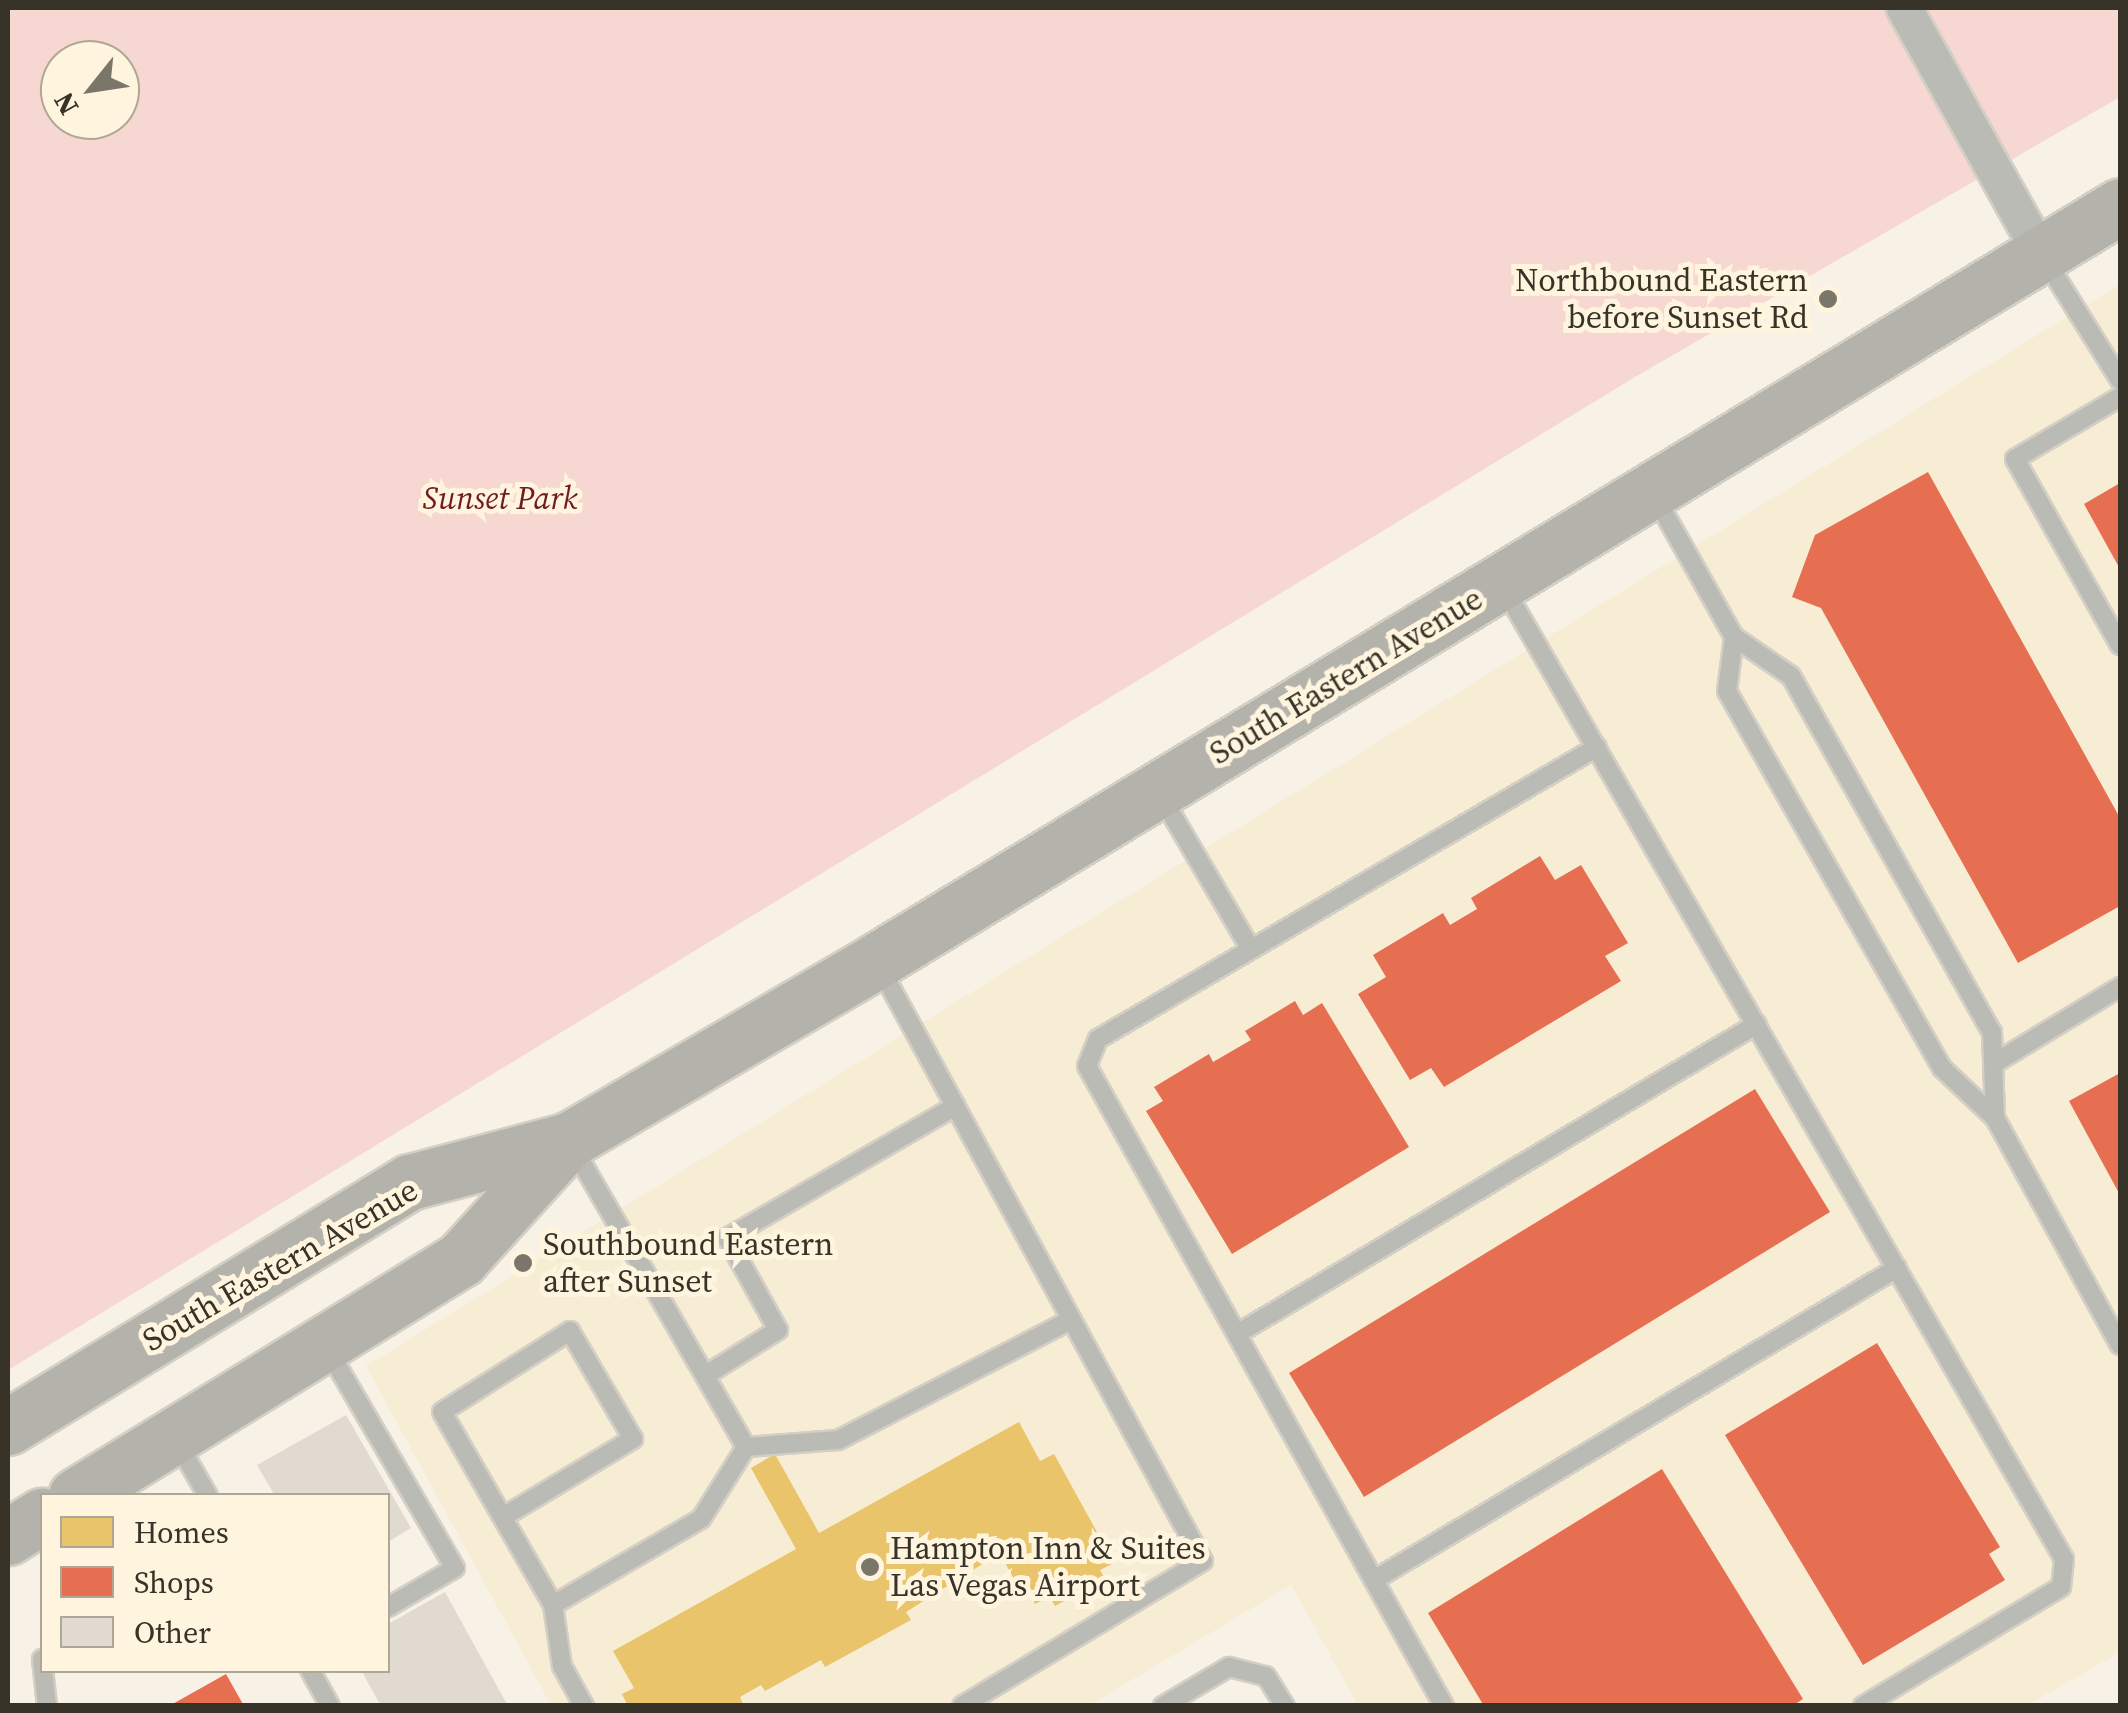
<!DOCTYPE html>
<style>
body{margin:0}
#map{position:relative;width:2128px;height:1713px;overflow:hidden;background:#f8f2e6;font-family:"Source Serif 4",serif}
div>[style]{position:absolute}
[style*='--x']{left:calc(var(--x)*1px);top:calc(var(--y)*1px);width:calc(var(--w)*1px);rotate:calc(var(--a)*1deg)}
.built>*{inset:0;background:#f7ecd4}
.green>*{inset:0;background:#f7d7d1}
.homes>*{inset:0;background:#e9c46a}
.shops>*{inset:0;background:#e76f51}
.building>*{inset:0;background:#e1dad1}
.roads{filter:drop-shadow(2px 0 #d4cfc5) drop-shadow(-2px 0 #d4cfc5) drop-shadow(0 2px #d4cfc5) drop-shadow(0 -2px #d4cfc5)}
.lane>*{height:18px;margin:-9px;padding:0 9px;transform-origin:9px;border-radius:9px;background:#bbbbb6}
.street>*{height:35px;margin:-17.5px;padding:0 17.5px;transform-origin:17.5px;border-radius:17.5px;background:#bbbbb6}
.primary>*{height:55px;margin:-27.5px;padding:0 27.5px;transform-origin:27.5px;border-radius:27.5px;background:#b3b2ab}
.dots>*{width:28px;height:28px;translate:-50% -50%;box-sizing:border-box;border:5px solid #fff5df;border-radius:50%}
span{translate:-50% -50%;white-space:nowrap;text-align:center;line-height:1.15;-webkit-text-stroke:10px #fff5df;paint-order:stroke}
.poi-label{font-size:32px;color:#383328}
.right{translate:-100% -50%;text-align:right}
.left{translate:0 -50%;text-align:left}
.park-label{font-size:32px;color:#711a22;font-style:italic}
.street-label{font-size:32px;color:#383328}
.frame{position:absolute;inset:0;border:10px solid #383328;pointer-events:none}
.legend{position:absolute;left:40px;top:1493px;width:350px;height:180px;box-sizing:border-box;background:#fff5df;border:2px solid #afa796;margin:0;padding:12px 18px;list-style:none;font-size:30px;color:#383328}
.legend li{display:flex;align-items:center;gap:20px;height:50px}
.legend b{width:50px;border:2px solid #afa796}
.north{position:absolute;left:40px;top:40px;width:100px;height:100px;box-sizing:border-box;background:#fff5df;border:2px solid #afa796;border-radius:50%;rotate:240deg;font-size:28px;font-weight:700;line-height:40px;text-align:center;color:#383328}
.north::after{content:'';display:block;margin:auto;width:35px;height:45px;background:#7b766a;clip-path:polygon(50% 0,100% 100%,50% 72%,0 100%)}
</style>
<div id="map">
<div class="built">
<i style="clip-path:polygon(2120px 284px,2120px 1652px,2028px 1705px,1358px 1705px,1291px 1585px,1090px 1705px,551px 1705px,366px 1366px)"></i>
</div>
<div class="green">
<i style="clip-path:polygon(evenodd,8px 8px,2120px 8px,2120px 97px,1635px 377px,8px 1370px,8px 8px,60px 60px,120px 60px,120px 120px,60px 120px,60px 60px)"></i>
</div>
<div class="homes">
<i style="clip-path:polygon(1019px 1422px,1040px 1461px,1054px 1454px,1114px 1563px,1100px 1570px,1105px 1579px,1055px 1606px,1050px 1597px,1035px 1604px,1030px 1593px,1023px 1596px,1000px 1553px,906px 1612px,911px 1620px,825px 1667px,821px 1660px,765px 1691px,761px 1685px,740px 1697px,744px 1706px,628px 1706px,622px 1694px,634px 1688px,613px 1651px,796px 1549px,751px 1468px,775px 1454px,819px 1533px)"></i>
</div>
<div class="shops">
<i style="clip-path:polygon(1928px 472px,2120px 818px,2120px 906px,2018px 963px,1821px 608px,1792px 597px,1815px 535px)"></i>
<i style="clip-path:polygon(2120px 483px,2120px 569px,2084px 504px)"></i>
<i style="clip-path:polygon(1540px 856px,1555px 880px,1581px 865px,1628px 943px,1605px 956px,1621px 981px,1444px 1087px,1431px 1068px,1410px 1080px,1358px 994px,1386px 977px,1373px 955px,1443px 913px,1450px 925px,1477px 909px,1471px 898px)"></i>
<i style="clip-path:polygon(1295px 1001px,1303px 1015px,1322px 1003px,1409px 1147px,1232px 1254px,1146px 1111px,1163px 1101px,1154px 1087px,1209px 1054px,1213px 1062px,1251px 1040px,1245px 1031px)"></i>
<i style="clip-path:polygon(2120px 1073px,2120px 1195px,2069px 1101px)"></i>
<i style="clip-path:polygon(1755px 1089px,1830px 1212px,1364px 1497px,1289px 1373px)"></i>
<i style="clip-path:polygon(1877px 1343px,2000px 1547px,1989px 1554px,2005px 1580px,1863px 1665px,1725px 1435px)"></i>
<i style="clip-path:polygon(1662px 1469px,1803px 1699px,1792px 1706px,1484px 1706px,1428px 1613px)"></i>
<i style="clip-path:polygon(226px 1674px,244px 1706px,169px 1706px)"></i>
</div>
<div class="building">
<i style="clip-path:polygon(346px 1415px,411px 1528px,388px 1542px,388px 1496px,275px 1496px,257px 1465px)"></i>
<i style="clip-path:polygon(445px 1592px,508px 1706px,381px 1706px,361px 1670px,388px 1670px,388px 1624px)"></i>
</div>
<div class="roads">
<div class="lane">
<i style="--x:2044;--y:258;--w:144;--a:58.1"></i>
<i style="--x:2120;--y:397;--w:122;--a:149.4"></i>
<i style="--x:2015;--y:459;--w:214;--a:60.6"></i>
<i style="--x:1654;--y:495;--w:163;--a:60.6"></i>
<i style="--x:1504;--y:588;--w:1121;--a:60.03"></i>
<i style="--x:2064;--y:1559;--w:28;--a:96"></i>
<i style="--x:2061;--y:1587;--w:231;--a:149"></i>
<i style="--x:1734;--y:637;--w:69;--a:34.4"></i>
<i style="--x:1791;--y:676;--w:409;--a:60.6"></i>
<i style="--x:1992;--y:1032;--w:86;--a:88"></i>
<i style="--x:1995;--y:1118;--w:73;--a:-136.7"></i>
<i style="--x:1942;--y:1068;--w:434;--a:-119.7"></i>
<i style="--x:1727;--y:691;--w:54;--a:-82.6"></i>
<i style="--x:1161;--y:796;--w:174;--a:59.6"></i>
<i style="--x:879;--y:966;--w:677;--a:61.43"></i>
<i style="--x:1203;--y:1561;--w:281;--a:149"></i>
<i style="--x:1993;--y:1064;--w:149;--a:-31.2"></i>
<i style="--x:1995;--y:1118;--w:259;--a:61.2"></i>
<i style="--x:571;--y:1144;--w:350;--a:60"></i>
<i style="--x:1237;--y:1334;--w:605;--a:-30.8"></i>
<i style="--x:328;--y:1350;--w:252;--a:59.8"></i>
<i style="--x:455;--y:1568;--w:78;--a:149.8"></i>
<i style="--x:706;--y:1375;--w:85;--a:-32"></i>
<i style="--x:778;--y:1330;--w:105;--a:-119"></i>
<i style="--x:727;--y:1238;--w:264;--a:-30"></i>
<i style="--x:177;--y:1442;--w:62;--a:60.1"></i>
<i style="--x:746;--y:1447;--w:92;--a:-4.4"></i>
<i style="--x:838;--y:1440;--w:261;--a:-27.3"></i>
<i style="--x:503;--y:1517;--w:152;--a:-31"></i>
<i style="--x:633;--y:1439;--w:125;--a:-120.3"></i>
<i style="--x:570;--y:1331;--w:151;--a:147.7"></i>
<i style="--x:442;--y:1412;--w:223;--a:60.1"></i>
<i style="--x:553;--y:1605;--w:171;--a:-30.2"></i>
<i style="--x:701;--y:1519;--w:85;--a:-58"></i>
<i style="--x:1374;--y:1580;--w:609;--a:-30.82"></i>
<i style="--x:553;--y:1605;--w:62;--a:81.6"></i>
<i style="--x:562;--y:1666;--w:46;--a:61.2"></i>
<i style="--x:42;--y:1659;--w:47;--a:83.9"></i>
<i style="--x:310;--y:1670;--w:41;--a:60.9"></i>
<i style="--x:1163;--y:1706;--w:77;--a:-30.6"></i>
<i style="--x:1229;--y:1667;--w:38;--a:14"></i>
<i style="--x:1266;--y:1676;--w:36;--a:58"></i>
<i style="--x:1444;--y:1706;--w:733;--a:-119.15"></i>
<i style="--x:1087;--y:1066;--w:29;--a:-68"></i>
<i style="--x:1098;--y:1039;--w:578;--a:-30.33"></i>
</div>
<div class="street">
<i style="--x:1904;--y:8;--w:282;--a:60.9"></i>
</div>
<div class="primary">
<i style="--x:8;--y:1427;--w:471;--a:-31.4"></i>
<i style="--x:410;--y:1182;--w:164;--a:-14.8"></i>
<i style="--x:569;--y:1140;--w:355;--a:-30.2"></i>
<i style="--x:876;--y:961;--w:1455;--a:-31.25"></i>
<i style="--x:76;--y:1496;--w:452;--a:-31.6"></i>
<i style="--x:461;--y:1259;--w:161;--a:-47.8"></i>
<i style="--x:8;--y:1537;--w:40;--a:-32"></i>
</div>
</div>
<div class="dots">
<i style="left:1828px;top:299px;background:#7b766a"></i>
<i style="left:523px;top:1263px;background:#7b766a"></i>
<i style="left:870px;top:1567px;background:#7b766a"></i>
</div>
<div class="poi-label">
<span class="right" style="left:1808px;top:299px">Northbound Eastern<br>before Sunset Rd</span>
<span class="left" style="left:543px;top:1263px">Southbound Eastern<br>after Sunset</span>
<span class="left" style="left:890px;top:1567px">Hampton Inn &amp; Suites<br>Las Vegas Airport</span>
</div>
<div class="park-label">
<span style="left:500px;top:498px">Sunset Park</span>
</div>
<div class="street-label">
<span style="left:1346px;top:676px;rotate:-31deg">South Eastern Avenue</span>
<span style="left:280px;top:1265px;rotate:-30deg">South Eastern Avenue</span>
</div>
<div class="frame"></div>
<ul class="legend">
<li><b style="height:28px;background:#e9c46a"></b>Homes</li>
<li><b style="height:28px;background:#e76f51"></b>Shops</li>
<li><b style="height:28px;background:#e1dad1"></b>Other</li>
</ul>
<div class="north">N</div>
</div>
